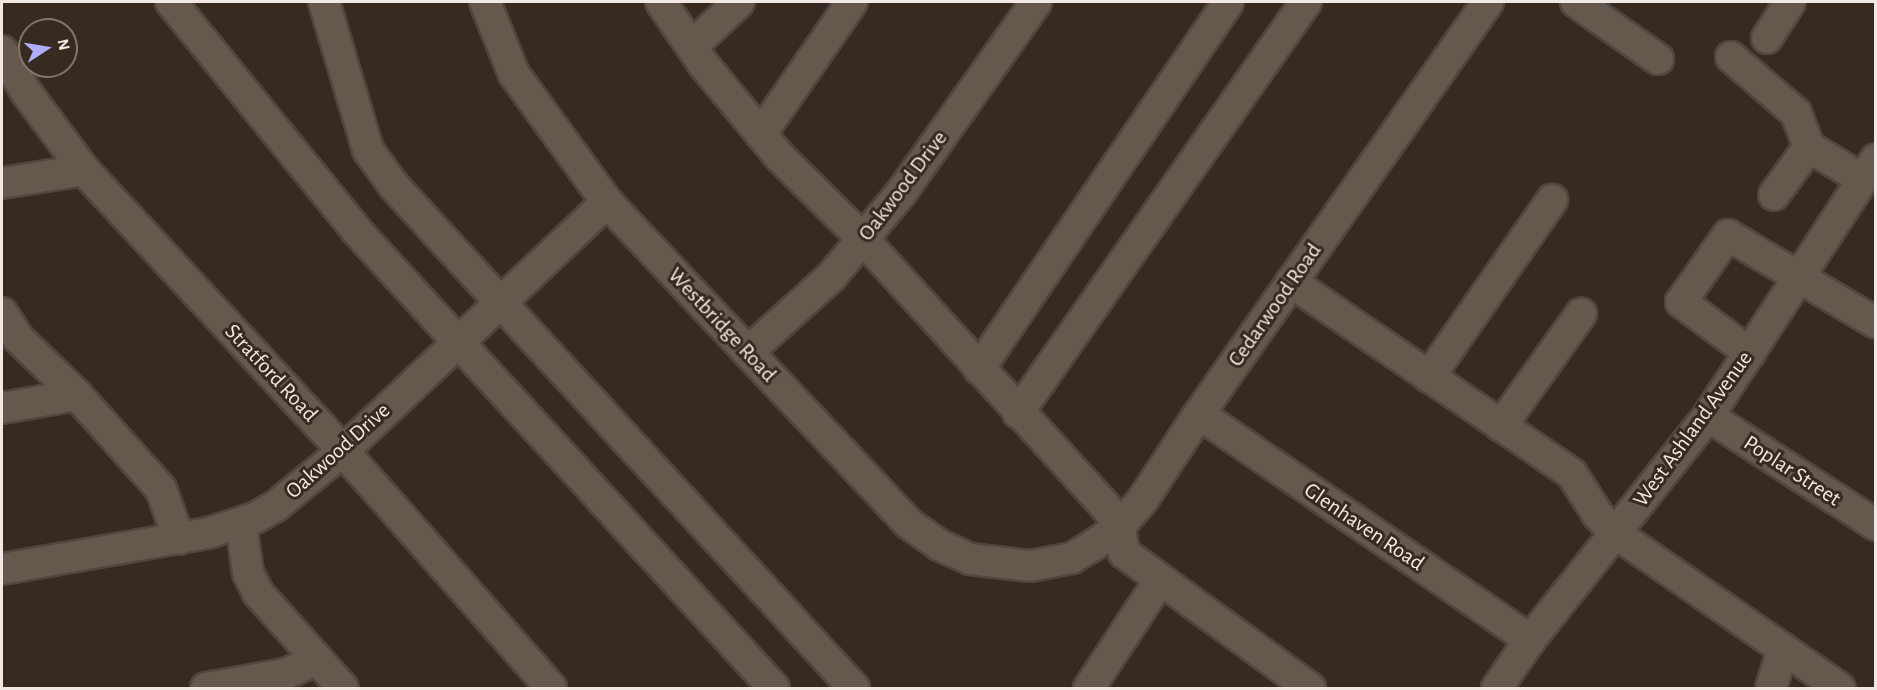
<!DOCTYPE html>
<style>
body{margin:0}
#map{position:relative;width:1877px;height:690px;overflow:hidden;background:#372b21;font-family:"Alegreya Sans",sans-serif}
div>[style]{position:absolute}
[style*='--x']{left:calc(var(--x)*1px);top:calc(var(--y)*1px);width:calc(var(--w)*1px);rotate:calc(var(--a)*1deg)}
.roads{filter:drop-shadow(2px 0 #51463e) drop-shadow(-2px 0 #51463e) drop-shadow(0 2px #51463e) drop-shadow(0 -2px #51463e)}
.minor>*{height:30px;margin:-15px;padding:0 15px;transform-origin:15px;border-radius:15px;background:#65584d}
span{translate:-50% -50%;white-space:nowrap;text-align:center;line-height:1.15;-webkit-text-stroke:6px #372b21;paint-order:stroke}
.street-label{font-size:22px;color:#f1e9e3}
.frame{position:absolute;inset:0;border:3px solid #f1e9e3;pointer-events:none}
.north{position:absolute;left:18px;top:18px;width:60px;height:60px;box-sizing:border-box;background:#372b21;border:2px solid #81776f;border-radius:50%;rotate:78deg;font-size:16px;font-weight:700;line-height:24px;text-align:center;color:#f1e9e3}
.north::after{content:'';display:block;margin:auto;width:21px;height:27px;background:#aeaefa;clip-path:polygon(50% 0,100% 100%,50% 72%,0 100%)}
</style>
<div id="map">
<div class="roads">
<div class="minor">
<i style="--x:171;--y:2;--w:294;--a:50.9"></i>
<i style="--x:356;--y:230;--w:620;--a:47.61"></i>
<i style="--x:324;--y:2;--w:154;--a:73.4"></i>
<i style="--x:368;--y:150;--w:44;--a:54.2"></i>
<i style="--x:394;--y:186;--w:681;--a:47.5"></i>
<i style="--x:485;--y:2;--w:78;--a:68.1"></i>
<i style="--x:514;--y:74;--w:158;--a:54"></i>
<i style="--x:607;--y:202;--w:440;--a:46.8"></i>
<i style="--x:908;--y:523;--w:38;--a:35"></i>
<i style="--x:939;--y:545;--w:34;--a:24"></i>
<i style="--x:970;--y:559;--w:60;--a:6.7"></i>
<i style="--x:1030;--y:566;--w:43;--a:-10.8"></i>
<i style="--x:1072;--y:558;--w:26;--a:-31"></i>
<i style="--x:1094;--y:545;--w:32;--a:-36"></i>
<i style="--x:1120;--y:526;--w:37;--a:-49"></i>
<i style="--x:1144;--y:498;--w:100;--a:-56.8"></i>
<i style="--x:1199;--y:414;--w:503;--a:-54.95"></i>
<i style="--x:661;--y:2;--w:76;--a:55.7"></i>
<i style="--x:704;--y:65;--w:118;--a:50.5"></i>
<i style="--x:779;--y:156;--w:118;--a:44.7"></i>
<i style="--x:863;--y:239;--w:360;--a:47.8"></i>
<i style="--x:1105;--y:506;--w:25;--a:53"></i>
<i style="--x:1120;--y:526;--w:27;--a:82"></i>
<i style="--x:1124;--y:553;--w:230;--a:36"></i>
<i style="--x:1576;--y:2;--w:100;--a:34.8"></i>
<i style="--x:1767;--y:38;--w:43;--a:-57.4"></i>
<i style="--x:692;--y:46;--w:64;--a:-43.1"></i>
<i style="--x:2;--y:51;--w:48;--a:59.7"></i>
<i style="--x:26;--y:92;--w:97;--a:53.4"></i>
<i style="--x:84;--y:170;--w:382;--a:47.3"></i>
<i style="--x:343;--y:451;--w:315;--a:48.7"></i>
<i style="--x:1731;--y:57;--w:86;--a:40.7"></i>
<i style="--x:1796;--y:113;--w:36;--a:69"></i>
<i style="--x:761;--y:134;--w:160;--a:-55.4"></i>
<i style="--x:2;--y:183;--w:83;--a:-9"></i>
<i style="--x:1774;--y:195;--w:59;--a:-53.9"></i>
<i style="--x:1809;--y:147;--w:62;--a:31.1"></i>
<i style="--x:1291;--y:282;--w:340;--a:34.3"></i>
<i style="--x:1572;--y:474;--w:49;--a:57.6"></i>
<i style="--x:1598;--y:515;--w:25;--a:47"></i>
<i style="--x:1615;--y:533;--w:273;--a:34.6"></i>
<i style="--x:2;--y:313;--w:30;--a:57"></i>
<i style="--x:18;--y:338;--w:82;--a:44"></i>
<i style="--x:77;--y:395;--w:126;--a:48.2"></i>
<i style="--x:161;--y:489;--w:53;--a:70.2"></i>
<i style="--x:748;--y:352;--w:110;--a:-42.1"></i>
<i style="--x:830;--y:278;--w:111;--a:-50.1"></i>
<i style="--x:901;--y:193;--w:234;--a:-54.7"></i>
<i style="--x:1750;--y:353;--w:86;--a:-143.5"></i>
<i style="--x:1681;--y:302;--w:82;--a:-55"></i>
<i style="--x:1728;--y:235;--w:172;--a:30.7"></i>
<i style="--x:979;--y:369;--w:443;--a:-55.8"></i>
<i style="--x:1429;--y:377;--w:216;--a:-55.2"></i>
<i style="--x:2;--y:408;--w:76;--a:-9.8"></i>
<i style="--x:1018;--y:413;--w:502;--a:-54.98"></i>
<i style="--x:1199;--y:414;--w:401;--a:34.3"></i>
<i style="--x:1708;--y:416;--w:200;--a:33"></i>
<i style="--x:1501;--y:426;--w:138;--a:-54.5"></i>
<i style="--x:241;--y:523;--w:50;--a:82"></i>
<i style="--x:248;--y:573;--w:22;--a:63"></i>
<i style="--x:258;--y:593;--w:127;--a:48.2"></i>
<i style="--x:2;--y:569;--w:209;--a:-9.9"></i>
<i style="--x:208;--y:533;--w:49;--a:-17.7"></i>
<i style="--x:255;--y:518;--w:24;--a:-30"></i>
<i style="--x:276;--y:506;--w:87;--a:-39.4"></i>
<i style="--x:343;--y:451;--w:363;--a:-43.3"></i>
<i style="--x:206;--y:688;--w:80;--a:-10"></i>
<i style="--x:285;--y:674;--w:34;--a:-24"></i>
<i style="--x:1089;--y:688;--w:129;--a:-56.7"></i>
<i style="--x:1497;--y:688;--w:58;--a:-55.5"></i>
<i style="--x:1530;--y:640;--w:286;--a:-51.5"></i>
<i style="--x:1708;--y:416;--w:307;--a:-56.8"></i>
<i style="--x:1771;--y:688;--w:41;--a:-72.9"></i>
</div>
</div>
<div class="street-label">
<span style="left:903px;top:186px;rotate:-53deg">Oakwood Drive</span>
<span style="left:1275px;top:305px;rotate:-55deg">Cedarwood Road</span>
<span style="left:722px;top:325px;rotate:47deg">Westbridge Road</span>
<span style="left:271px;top:373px;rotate:47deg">Stratford Road</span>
<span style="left:1693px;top:429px;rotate:-54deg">West Ashland Avenue</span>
<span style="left:338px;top:451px;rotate:-42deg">Oakwood Drive</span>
<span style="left:1792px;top:471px;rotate:33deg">Poplar Street</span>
<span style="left:1364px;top:527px;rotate:34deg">Glenhaven Road</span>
</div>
<div class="frame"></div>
<div class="north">N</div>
</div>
